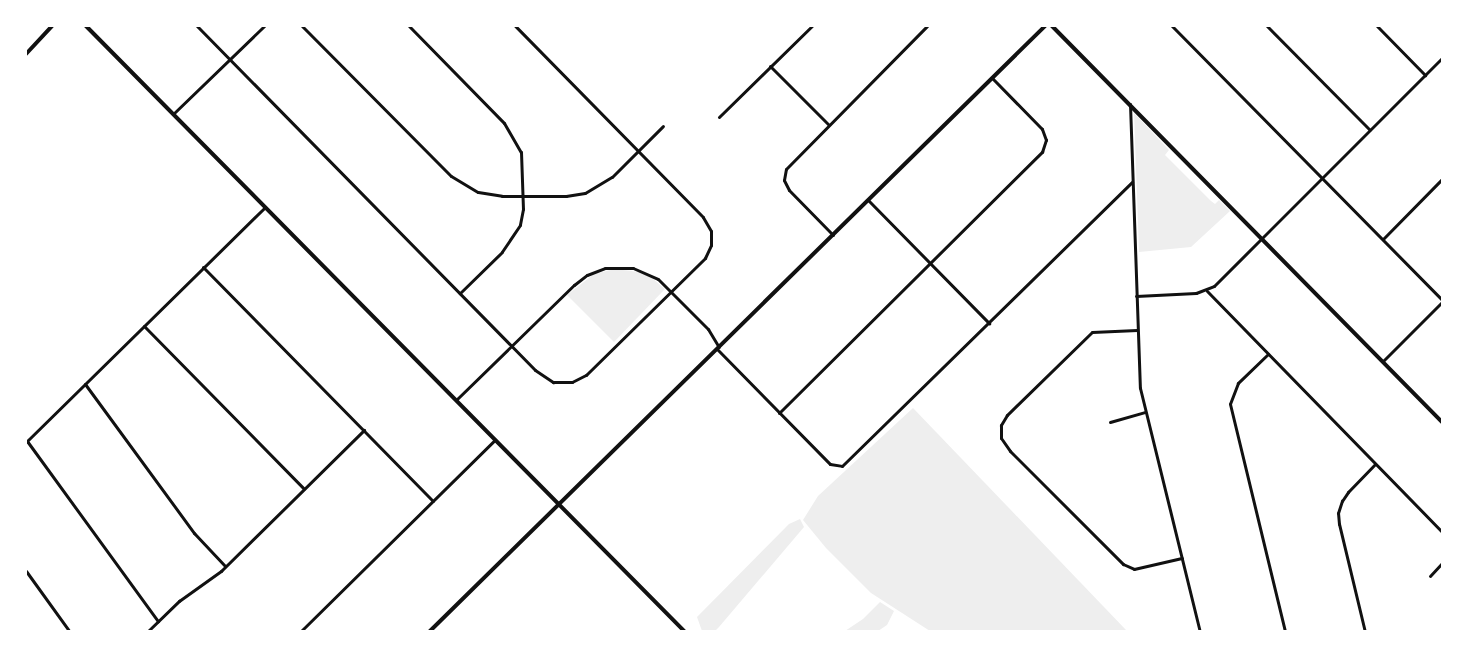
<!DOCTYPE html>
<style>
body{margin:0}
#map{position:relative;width:1468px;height:657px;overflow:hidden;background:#fff;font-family:"Crimson Pro",serif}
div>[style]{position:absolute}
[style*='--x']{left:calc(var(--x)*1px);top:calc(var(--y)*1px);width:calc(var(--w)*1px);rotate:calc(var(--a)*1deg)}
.green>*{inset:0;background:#eee}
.minor>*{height:3px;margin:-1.5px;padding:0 1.5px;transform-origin:1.5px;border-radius:1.5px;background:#111}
.tertiary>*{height:4px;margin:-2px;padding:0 2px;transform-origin:2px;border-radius:2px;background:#111}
span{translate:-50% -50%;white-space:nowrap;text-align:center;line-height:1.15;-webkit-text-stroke:6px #fff;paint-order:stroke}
.frame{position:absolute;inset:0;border:27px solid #fff;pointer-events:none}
</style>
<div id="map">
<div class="green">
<i style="clip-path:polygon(1134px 113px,1169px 150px,1165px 155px,1211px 201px,1215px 204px,1219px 200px,1230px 211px,1191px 247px,1139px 252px)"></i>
<i style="clip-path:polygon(615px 269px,639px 272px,652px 278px,665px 289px,614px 342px,567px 295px,594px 274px)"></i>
<i style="clip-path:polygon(913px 408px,1127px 631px,930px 631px,871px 593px,826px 548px,803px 520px,818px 496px)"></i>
<i style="clip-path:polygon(800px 519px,804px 527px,719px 627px,715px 631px,702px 631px,697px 617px,789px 524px)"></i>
<i style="clip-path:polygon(880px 602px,894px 611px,887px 625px,878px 631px,845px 631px,863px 619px)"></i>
</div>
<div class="minor">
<i style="--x:197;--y:26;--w:482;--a:45.5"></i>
<i style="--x:535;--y:370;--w:22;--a:34"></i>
<i style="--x:553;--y:382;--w:19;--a:0"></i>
<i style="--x:572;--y:382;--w:16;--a:-27"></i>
<i style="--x:586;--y:375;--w:167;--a:-44.5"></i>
<i style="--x:705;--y:258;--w:14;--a:-65"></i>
<i style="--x:711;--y:245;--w:14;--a:-90"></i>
<i style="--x:711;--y:231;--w:16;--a:-120"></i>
<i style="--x:703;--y:217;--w:268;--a:-134.5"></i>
<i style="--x:302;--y:26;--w:211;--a:45.2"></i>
<i style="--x:451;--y:176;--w:31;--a:31"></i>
<i style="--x:478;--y:192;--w:24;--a:9"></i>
<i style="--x:502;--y:196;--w:64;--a:0"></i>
<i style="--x:566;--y:196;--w:19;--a:-9"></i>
<i style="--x:585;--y:193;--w:31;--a:-31"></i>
<i style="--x:612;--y:177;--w:72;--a:-45"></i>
<i style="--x:409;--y:26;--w:136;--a:45.6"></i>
<i style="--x:504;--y:123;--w:34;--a:60"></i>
<i style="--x:521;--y:152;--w:57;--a:88"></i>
<i style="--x:523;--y:209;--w:16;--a:101"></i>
<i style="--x:520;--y:225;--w:32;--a:124"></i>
<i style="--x:502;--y:252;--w:59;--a:135.7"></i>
<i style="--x:1172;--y:26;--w:385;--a:45.4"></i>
<i style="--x:1267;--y:26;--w:146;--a:45.3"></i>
<i style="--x:1377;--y:26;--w:69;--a:45.6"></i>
<i style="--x:770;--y:66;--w:83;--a:45"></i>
<i style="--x:1130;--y:104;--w:284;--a:88"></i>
<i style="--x:1140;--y:388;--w:251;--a:76.2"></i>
<i style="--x:173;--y:114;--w:127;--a:-44"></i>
<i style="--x:719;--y:117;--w:130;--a:-44.4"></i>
<i style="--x:868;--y:200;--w:173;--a:45.5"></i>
<i style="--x:833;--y:235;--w:63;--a:-134.4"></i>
<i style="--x:789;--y:190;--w:11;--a:-117"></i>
<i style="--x:784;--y:180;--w:11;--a:-80"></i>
<i style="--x:786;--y:169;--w:201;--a:-45.4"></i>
<i style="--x:1383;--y:239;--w:84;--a:-45.5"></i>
<i style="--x:203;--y:267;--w:328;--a:45.5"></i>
<i style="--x:1207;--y:291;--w:337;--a:45.7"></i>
<i style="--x:1136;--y:296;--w:60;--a:-2.9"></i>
<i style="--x:1196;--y:293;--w:19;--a:-21"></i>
<i style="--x:1214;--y:286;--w:322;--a:-45"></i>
<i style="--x:144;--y:326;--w:228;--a:45.5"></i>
<i style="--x:1137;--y:330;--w:45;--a:177.5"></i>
<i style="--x:1092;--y:332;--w:119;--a:135.7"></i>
<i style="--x:1007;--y:415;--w:12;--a:121"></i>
<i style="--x:1001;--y:425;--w:13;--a:90"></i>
<i style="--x:1001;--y:438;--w:16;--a:55"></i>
<i style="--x:1010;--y:451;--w:160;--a:45"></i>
<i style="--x:1123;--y:564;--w:12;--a:24"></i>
<i style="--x:1134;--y:569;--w:49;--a:-12.9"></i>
<i style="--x:717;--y:349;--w:161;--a:45.5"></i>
<i style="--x:830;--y:464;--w:12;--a:9"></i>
<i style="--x:842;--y:466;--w:406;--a:-44.4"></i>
<i style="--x:1268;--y:354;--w:42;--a:136"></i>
<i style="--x:1238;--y:383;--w:22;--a:111"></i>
<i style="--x:1230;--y:404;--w:235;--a:76.4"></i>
<i style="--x:1383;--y:361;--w:83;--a:-45"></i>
<i style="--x:85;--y:384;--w:185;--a:53.8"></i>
<i style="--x:194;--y:533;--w:45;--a:46.8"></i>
<i style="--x:456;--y:400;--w:165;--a:-44.3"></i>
<i style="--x:574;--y:285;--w:16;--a:-38"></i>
<i style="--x:587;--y:275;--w:19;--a:-21"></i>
<i style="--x:605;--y:268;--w:28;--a:0"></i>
<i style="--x:633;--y:268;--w:27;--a:24"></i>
<i style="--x:658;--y:279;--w:71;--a:45"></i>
<i style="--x:708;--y:329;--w:21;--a:59"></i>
<i style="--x:779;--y:413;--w:371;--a:-44.8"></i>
<i style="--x:1042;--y:152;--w:13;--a:-72"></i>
<i style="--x:1046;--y:140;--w:12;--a:-110"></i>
<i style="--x:1042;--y:129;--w:71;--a:-134.4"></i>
<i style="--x:1110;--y:422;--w:36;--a:-16"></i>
<i style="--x:27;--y:441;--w:223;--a:54"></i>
<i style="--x:26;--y:442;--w:335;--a:-44.5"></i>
<i style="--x:26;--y:571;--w:75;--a:54.2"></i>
<i style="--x:1430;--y:576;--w:18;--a:-47"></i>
<i style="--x:147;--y:632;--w:45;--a:-44.1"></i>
<i style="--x:179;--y:601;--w:52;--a:-35.5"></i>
<i style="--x:221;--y:571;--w:201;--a:-44.6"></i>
<i style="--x:300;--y:632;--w:274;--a:-44.6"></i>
<i style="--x:1365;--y:632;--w:111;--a:-103.5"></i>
<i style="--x:1339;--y:524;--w:11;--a:-95"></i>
<i style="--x:1338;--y:513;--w:13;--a:-72"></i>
<i style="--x:1342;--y:501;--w:11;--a:-56"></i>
<i style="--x:1348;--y:492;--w:39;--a:-46"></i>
</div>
<div class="tertiary">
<i style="--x:86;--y:26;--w:852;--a:45.33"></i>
<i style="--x:1052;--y:26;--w:556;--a:45.44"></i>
<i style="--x:26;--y:54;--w:38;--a:-47"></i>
<i style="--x:429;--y:632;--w:864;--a:-44.53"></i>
</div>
<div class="frame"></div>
</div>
